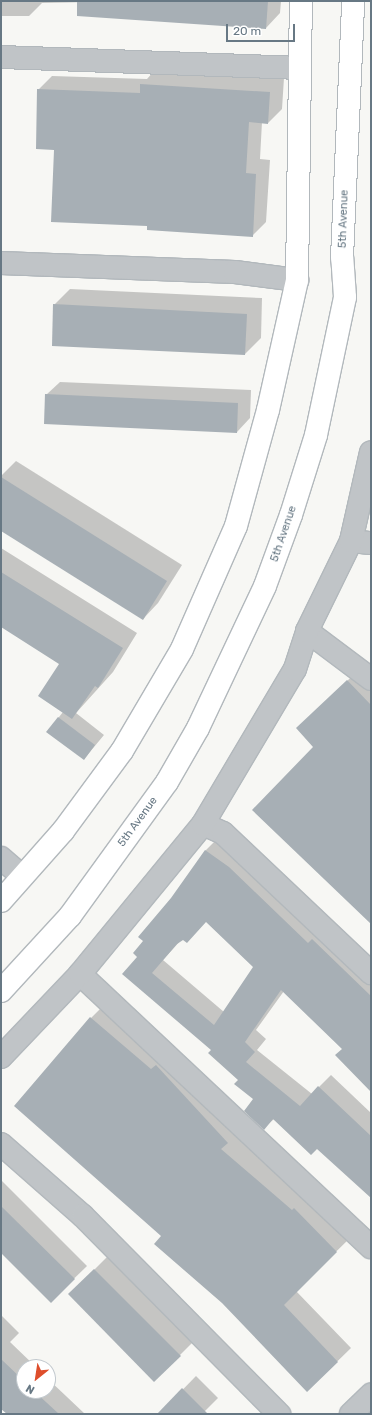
<!DOCTYPE html>
<style>
body{margin:0}
#map{position:relative;width:372px;height:1415px;overflow:hidden;background:#f7f7f4;font-family:Rubik,sans-serif}
div>[style]{position:absolute}
[style*='--x']{left:calc(var(--x)*1px);top:calc(var(--y)*1px);width:calc(var(--w)*1px);rotate:calc(var(--a)*1deg)}
.shadow>*{inset:0;background:#0003}
.building>*{inset:0;background:#a7afb5}
.roads{filter:drop-shadow(1px 0 #b2b8bc) drop-shadow(-1px 0 #b2b8bc) drop-shadow(0 1px #b2b8bc) drop-shadow(0 -1px #b2b8bc)}
.street>*{height:22px;margin:-11px;padding:0 11px;transform-origin:11px;border-radius:11px;background:#c0c4c7}
.secondary>*{height:22px;margin:-11px;padding:0 11px;transform-origin:11px;border-radius:11px;background:#fff}
span{translate:-50% -50%;white-space:nowrap;text-align:center;line-height:1.15;-webkit-text-stroke:4px #fff;paint-order:stroke}
.street-label{font-size:11px;color:#677884}
.frame{position:absolute;inset:0;border:2px solid #677884;pointer-events:none}
.north{position:absolute;left:16px;top:1359px;width:40px;height:40px;box-sizing:border-box;background:#fff;border:1px solid #c2c9ce;border-radius:50%;rotate:210deg;font-size:11px;font-weight:700;line-height:16px;text-align:center;color:#677884}
.north::after{content:'';display:block;margin:auto;width:14px;height:18px;background:#de4e2c;clip-path:polygon(50% 0,100% 100%,50% 72%,0 100%)}
.scale{position:absolute;left:226px;top:24px;width:69px;height:18px;box-sizing:border-box;border:2px solid #677884;border-top:0;padding-left:5px;font-size:12px;line-height:14px;white-space:nowrap;color:#677884;-webkit-text-stroke:3px #fff;paint-order:stroke}
</style>
<div id="map">
<div class="shadow">
<i style="clip-path:polygon(1px 1px,281px 1px,280px 13px,266px 28px,90px 2px,42px 3px,29px 16px,1px 16px)"></i>
<i style="clip-path:polygon(155px 70px,284px 78px,282px 109px,268px 123px,262px 122px,260px 159px,270px 160px,266px 222px,252px 236px,148px 225px,55px 149px,38px 90px,52px 76px,147px 79px)"></i>
<i style="clip-path:polygon(70px 289px,262px 298px,261px 338px,245px 354px,54px 305px)"></i>
<i style="clip-path:polygon(60px 382px,251px 390px,250px 418px,237px 432px,46px 395px)"></i>
<i style="clip-path:polygon(16px 461px,182px 565px,158px 603px,143px 619px,1px 530px,1px 476px)"></i>
<i style="clip-path:polygon(1px 548px,137px 633px,113px 672px,76px 713px,104px 735px,84px 759px,47px 732px,63px 712px,60px 663px,1px 626px)"></i>
<i style="clip-path:polygon(363px 666px,371px 674px,371px 922px,315px 747px,313px 713px)"></i>
<i style="clip-path:polygon(evenodd,218px 838px,371px 973px,371px 1084px,343px 1049px,284px 991px,256px 1030px,266px 1039px,257px 1050px,312px 1094px,331px 1075px,371px 1113px,371px 1197px,317px 1147px,274px 1119px,264px 1128px,255px 1099px,138px 957px,145px 941px,172px 899px,206px 850px,218px 838px,206px 921px,254px 967px,224px 1012px,163px 960px,181px 940px,206px 921px)"></i>
<i style="clip-path:polygon(104px 1005px,240px 1129px,234px 1135px,350px 1238px,296px 1291px,351px 1348px,307px 1391px,163px 1236px,91px 1018px)"></i>
<i style="clip-path:polygon(1px 1180px,87px 1266px,51px 1301px,1px 1252px)"></i>
<i style="clip-path:polygon(108px 1256px,193px 1342px,154px 1381px,70px 1294px)"></i>
<i style="clip-path:polygon(1px 1315px,19px 1333px,10px 1342px,36px 1367px,24px 1367px,24px 1391px,48px 1391px,48px 1379px,85px 1414px,8px 1414px,1px 1407px)"></i>
<i style="clip-path:polygon(196px 1376px,218px 1398px,202px 1414px,159px 1414px)"></i>
</div>
<div class="building">
<i style="clip-path:polygon(77px 1px,268px 1px,266px 29px,77px 16px)"></i>
<i style="clip-path:polygon(140px 84px,270px 92px,268px 124px,249px 122px,246px 173px,256px 174px,253px 237px,147px 230px,147px 226px,51px 222px,54px 150px,36px 149px,37px 89px,140px 93px)"></i>
<i style="clip-path:polygon(53px 304px,247px 314px,245px 355px,52px 346px)"></i>
<i style="clip-path:polygon(45px 394px,238px 403px,237px 433px,44px 424px)"></i>
<i style="clip-path:polygon(1px 477px,167px 581px,143px 620px,1px 531px)"></i>
<i style="clip-path:polygon(1px 572px,123px 648px,98px 688px,95px 686px,72px 719px,38px 696px,59px 664px,1px 627px)"></i>
<i style="clip-path:polygon(347px 680px,371px 705px,371px 924px,252px 810px,313px 747px,296px 728px)"></i>
<i style="clip-path:polygon(58px 717px,95px 745px,84px 760px,46px 732px)"></i>
<i style="clip-path:polygon(evenodd,205px 850px,229px 867px,308px 943px,312px 939px,371px 996px,371px 1092px,335px 1055px,342px 1049px,281px 990px,245px 1042px,255px 1052px,246px 1062px,300px 1106px,318px 1086px,371px 1136px,371px 1198px,317px 1149px,311px 1155px,273px 1119px,264px 1130px,244px 1111px,253px 1099px,234px 1084px,238px 1080px,208px 1053px,211px 1050px,122px 974px,137px 957px,133px 953px,143px 941px,138px 937px,171px 898px,205px 850px,206px 922px,253px 967px,214px 1025px,152px 973px,177px 944px,183px 940px,187px 943px,206px 922px)"></i>
<i style="clip-path:polygon(90px 1017px,151px 1069px,156px 1065px,228px 1143px,221px 1149px,292px 1210px,294px 1208px,337px 1252px,284px 1305px,338px 1362px,307px 1392px,222px 1303px,154px 1244px,161px 1236px,14px 1106px)"></i>
<i style="clip-path:polygon(1px 1206px,75px 1279px,51px 1303px,1px 1253px)"></i>
<i style="clip-path:polygon(94px 1269px,181px 1356px,154px 1382px,68px 1294px)"></i>
<i style="clip-path:polygon(1px 1359px,24px 1381px,24px 1391px,34px 1391px,59px 1414px,7px 1414px,1px 1409px)"></i>
<i style="clip-path:polygon(182px 1388px,208px 1414px,157px 1414px)"></i>
</div>
<div class="roads">
<div class="street">
<i style="--x:1;--y:57;--w:298;--a:2.1"></i>
<i style="--x:1;--y:263;--w:234;--a:2.2"></i>
<i style="--x:235;--y:272;--w:63;--a:7.4"></i>
<i style="--x:351;--y:541;--w:20;--a:6"></i>
<i style="--x:307;--y:631;--w:80;--a:36.9"></i>
<i style="--x:203;--y:824;--w:22;--a:24"></i>
<i style="--x:223;--y:833;--w:204;--a:43.4"></i>
<i style="--x:1;--y:858;--w:28;--a:41"></i>
<i style="--x:80;--y:974;--w:399;--a:43.2"></i>
<i style="--x:1;--y:1057;--w:115;--a:-46.4"></i>
<i style="--x:80;--y:974;--w:194;--a:-50.6"></i>
<i style="--x:203;--y:824;--w:180;--a:-59.3"></i>
<i style="--x:295;--y:669;--w:40;--a:-72"></i>
<i style="--x:307;--y:631;--w:100;--a:-63.9"></i>
<i style="--x:351;--y:541;--w:91;--a:-77.3"></i>
<i style="--x:1;--y:1144;--w:109;--a:41.3"></i>
<i style="--x:83;--y:1216;--w:279;--a:45.3"></i>
<i style="--x:351;--y:1414;--w:28;--a:-44"></i>
</div>
<div class="secondary">
<i style="--x:1;--y:901;--w:94;--a:-48.5"></i>
<i style="--x:63;--y:831;--w:99;--a:-53.6"></i>
<i style="--x:122;--y:751;--w:118;--a:-59.5"></i>
<i style="--x:182;--y:649;--w:134;--a:-66.3"></i>
<i style="--x:236;--y:526;--w:120;--a:-74.6"></i>
<i style="--x:268;--y:410;--w:133;--a:-77.4"></i>
<i style="--x:297;--y:280;--w:279;--a:-89.2"></i>
<i style="--x:1;--y:991;--w:102;--a:-47.4"></i>
<i style="--x:70;--y:916;--w:165;--a:-54.1"></i>
<i style="--x:167;--y:782;--w:62;--a:-60.1"></i>
<i style="--x:198;--y:728;--w:157;--a:-64.7"></i>
<i style="--x:265;--y:586;--w:76;--a:-69.9"></i>
<i style="--x:291;--y:515;--w:84;--a:-72.6"></i>
<i style="--x:316;--y:435;--w:141;--a:-78.1"></i>
<i style="--x:345;--y:297;--w:39;--a:-94"></i>
<i style="--x:342;--y:258;--w:257;--a:-87.5"></i>
</div>
</div>
<div class="street-label">
<span style="left:344px;top:219px;rotate:-88deg">5th Avenue</span>
<span style="left:284px;top:534px;rotate:-71deg">5th Avenue</span>
<span style="left:138px;top:822px;rotate:-54deg">5th Avenue</span>
</div>
<div class="frame"></div>
<div class="north">N</div>
<div class="scale">20 m</div>
</div>
